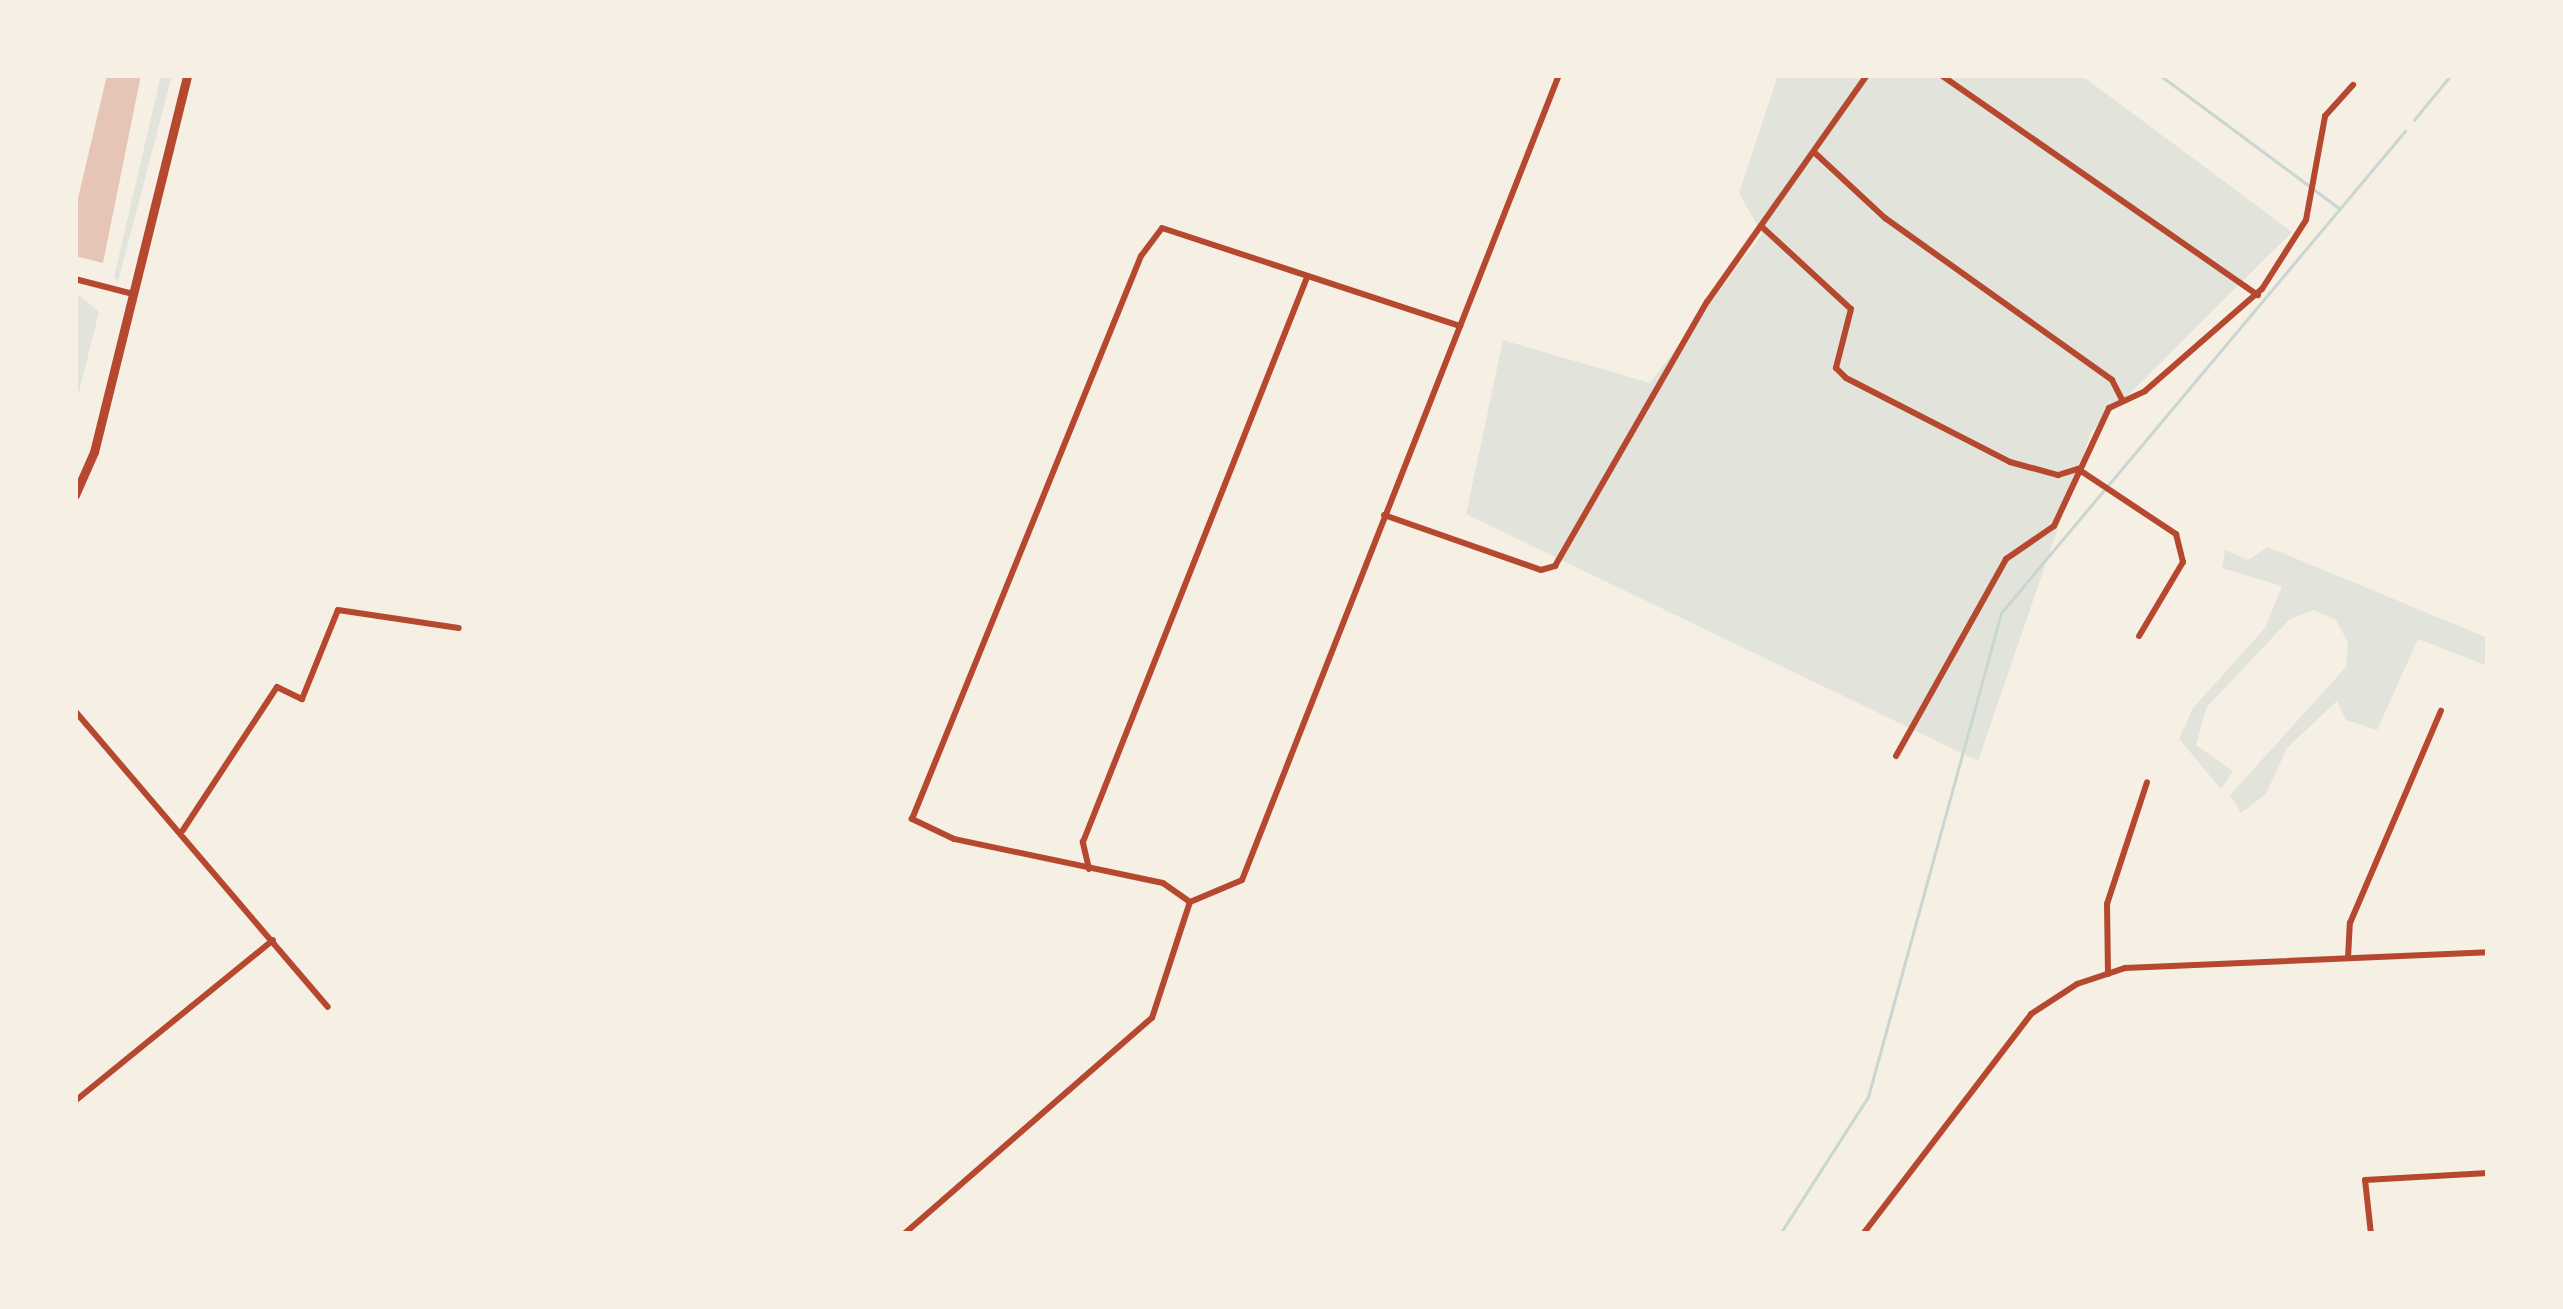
<!DOCTYPE html>
<style>
body{margin:0}
#map{position:relative;width:2563px;height:1309px;overflow:hidden;background:#f6efe4;font-family:"PT Sans",sans-serif}
div>[style]{position:absolute}
[style*='--x']{left:calc(var(--x)*1px);top:calc(var(--y)*1px);width:calc(var(--w)*1px);rotate:calc(var(--a)*1deg)}
.green>*{inset:0;background:#e2e4dc}
.stream>*{height:2.5px;margin:-1.25px;padding:0 1.25px;transform-origin:1.25px;border-radius:1.25px;background:#c9d6d2}
.building>*{inset:0;background:#e6c5b7}
.minor>*{height:6px;margin:-3px;padding:0 3px;transform-origin:3px;border-radius:3px;background:#b5482f}
.primary>*{height:9px;margin:-4.5px;padding:0 4.5px;transform-origin:4.5px;border-radius:4.5px;background:#b5482f}
span{translate:-50% -50%;white-space:nowrap;text-align:center;line-height:1.15;-webkit-text-stroke:10px #f6efe4;paint-order:stroke}
.frame{position:absolute;inset:0;border:78px solid #f6efe4;pointer-events:none}
</style>
<div id="map">
<div class="green">
<i style="clip-path:polygon(161px 75px,172px 75px,118px 282px,114px 277px)"></i>
<i style="clip-path:polygon(1778px 75px,2081px 75px,2292px 232px,2091px 432px,1978px 761px,1466px 514px,1503px 340px,1650px 383px,1762px 234px,1739px 193px)"></i>
<i style="clip-path:polygon(75px 292px,99px 312px,75px 408px)"></i>
<i style="clip-path:polygon(2268px 547px,2488px 638px,2488px 666px,2418px 639px,2377px 730px,2346px 720px,2337px 701px,2287px 748px,2266px 794px,2241px 813px,2230px 795px,2346px 667px,2348px 642px,2335px 619px,2313px 610px,2289px 620px,2206px 708px,2196px 745px,2233px 771px,2221px 789px,2179px 739px,2193px 708px,2265px 628px,2282px 586px,2222px 568px,2225px 550px,2248px 560px)"></i>
</div>
<div class="stream">
<i style="--x:2160;--y:75;--w:223;--a:36.6"></i>
<i style="--x:2414;--y:120;--w:58;--a:-50.6"></i>
<i style="--x:1780;--y:1234;--w:163;--a:-57.3"></i>
<i style="--x:1868;--y:1097;--w:502;--a:-74.63"></i>
<i style="--x:2001;--y:613;--w:629;--a:-50.03"></i>
</div>
<div class="building">
<i style="clip-path:polygon(107px 75px,141px 75px,103px 263px,75px 256px,75px 211px)"></i>
</div>
<div class="minor">
<i style="--x:1941;--y:75;--w:386;--a:34.8"></i>
<i style="--x:1815;--y:153;--w:96;--a:42.9"></i>
<i style="--x:1885;--y:218;--w:279;--a:35.5"></i>
<i style="--x:2112;--y:380;--w:22;--a:63"></i>
<i style="--x:1761;--y:226;--w:122;--a:42.7"></i>
<i style="--x:1851;--y:309;--w:61;--a:104.3"></i>
<i style="--x:1836;--y:368;--w:14;--a:45"></i>
<i style="--x:1846;--y:378;--w:184;--a:27.1"></i>
<i style="--x:2010;--y:462;--w:50;--a:15.2"></i>
<i style="--x:2058;--y:475;--w:21;--a:-17"></i>
<i style="--x:2078;--y:469;--w:118;--a:33.6"></i>
<i style="--x:2176;--y:534;--w:29;--a:76"></i>
<i style="--x:2183;--y:562;--w:86;--a:120.7"></i>
<i style="--x:75;--y:279;--w:60;--a:14.5"></i>
<i style="--x:1384;--y:515;--w:166;--a:19.3"></i>
<i style="--x:1541;--y:570;--w:15;--a:-16"></i>
<i style="--x:1555;--y:566;--w:305;--a:-60.1"></i>
<i style="--x:1707;--y:302;--w:278;--a:-54.8"></i>
<i style="--x:75;--y:711;--w:389;--a:49.5"></i>
<i style="--x:1896;--y:756;--w:226;--a:-60.8"></i>
<i style="--x:2006;--y:559;--w:58;--a:-34.5"></i>
<i style="--x:2054;--y:526;--w:130;--a:-65"></i>
<i style="--x:2109;--y:408;--w:40;--a:-25"></i>
<i style="--x:2145;--y:391;--w:155;--a:-41.1"></i>
<i style="--x:2262;--y:289;--w:82;--a:-57.5"></i>
<i style="--x:2306;--y:220;--w:106;--a:-79.6"></i>
<i style="--x:2325;--y:116;--w:42;--a:-47.9"></i>
<i style="--x:183;--y:830;--w:171;--a:-56.7"></i>
<i style="--x:277;--y:687;--w:28;--a:26"></i>
<i style="--x:302;--y:699;--w:96;--a:-68"></i>
<i style="--x:338;--y:610;--w:122;--a:8.5"></i>
<i style="--x:1089;--y:869;--w:28;--a:-103"></i>
<i style="--x:1083;--y:842;--w:605;--a:-68.36"></i>
<i style="--x:1190;--y:902;--w:33;--a:-145"></i>
<i style="--x:1163;--y:883;--w:214;--a:-168.1"></i>
<i style="--x:954;--y:839;--w:47;--a:-154.5"></i>
<i style="--x:912;--y:819;--w:608;--a:-67.87"></i>
<i style="--x:1141;--y:256;--w:35;--a:-53"></i>
<i style="--x:1162;--y:228;--w:314;--a:18.2"></i>
<i style="--x:2348;--y:958;--w:35;--a:-87"></i>
<i style="--x:2350;--y:923;--w:231;--a:-66.8"></i>
<i style="--x:2108;--y:974;--w:70;--a:-90.8"></i>
<i style="--x:2107;--y:904;--w:128;--a:-71.8"></i>
<i style="--x:75;--y:1101;--w:255;--a:-39.1"></i>
<i style="--x:904;--y:1234;--w:329;--a:-41.1"></i>
<i style="--x:1152;--y:1018;--w:122;--a:-71.9"></i>
<i style="--x:1190;--y:902;--w:56;--a:-22.9"></i>
<i style="--x:1242;--y:880;--w:865;--a:-68.51"></i>
<i style="--x:1863;--y:1234;--w:277;--a:-52.6"></i>
<i style="--x:2031;--y:1014;--w:55;--a:-33.1"></i>
<i style="--x:2077;--y:984;--w:51;--a:-18.4"></i>
<i style="--x:2125;--y:968;--w:363;--a:-2.5"></i>
<i style="--x:2371;--y:1234;--w:54;--a:-96.3"></i>
<i style="--x:2365;--y:1180;--w:123;--a:-3.3"></i>
</div>
<div class="primary">
<i style="--x:75;--y:495;--w:47;--a:-66.2"></i>
<i style="--x:94;--y:452;--w:388;--a:-76.1"></i>
</div>
<div class="frame"></div>
</div>
